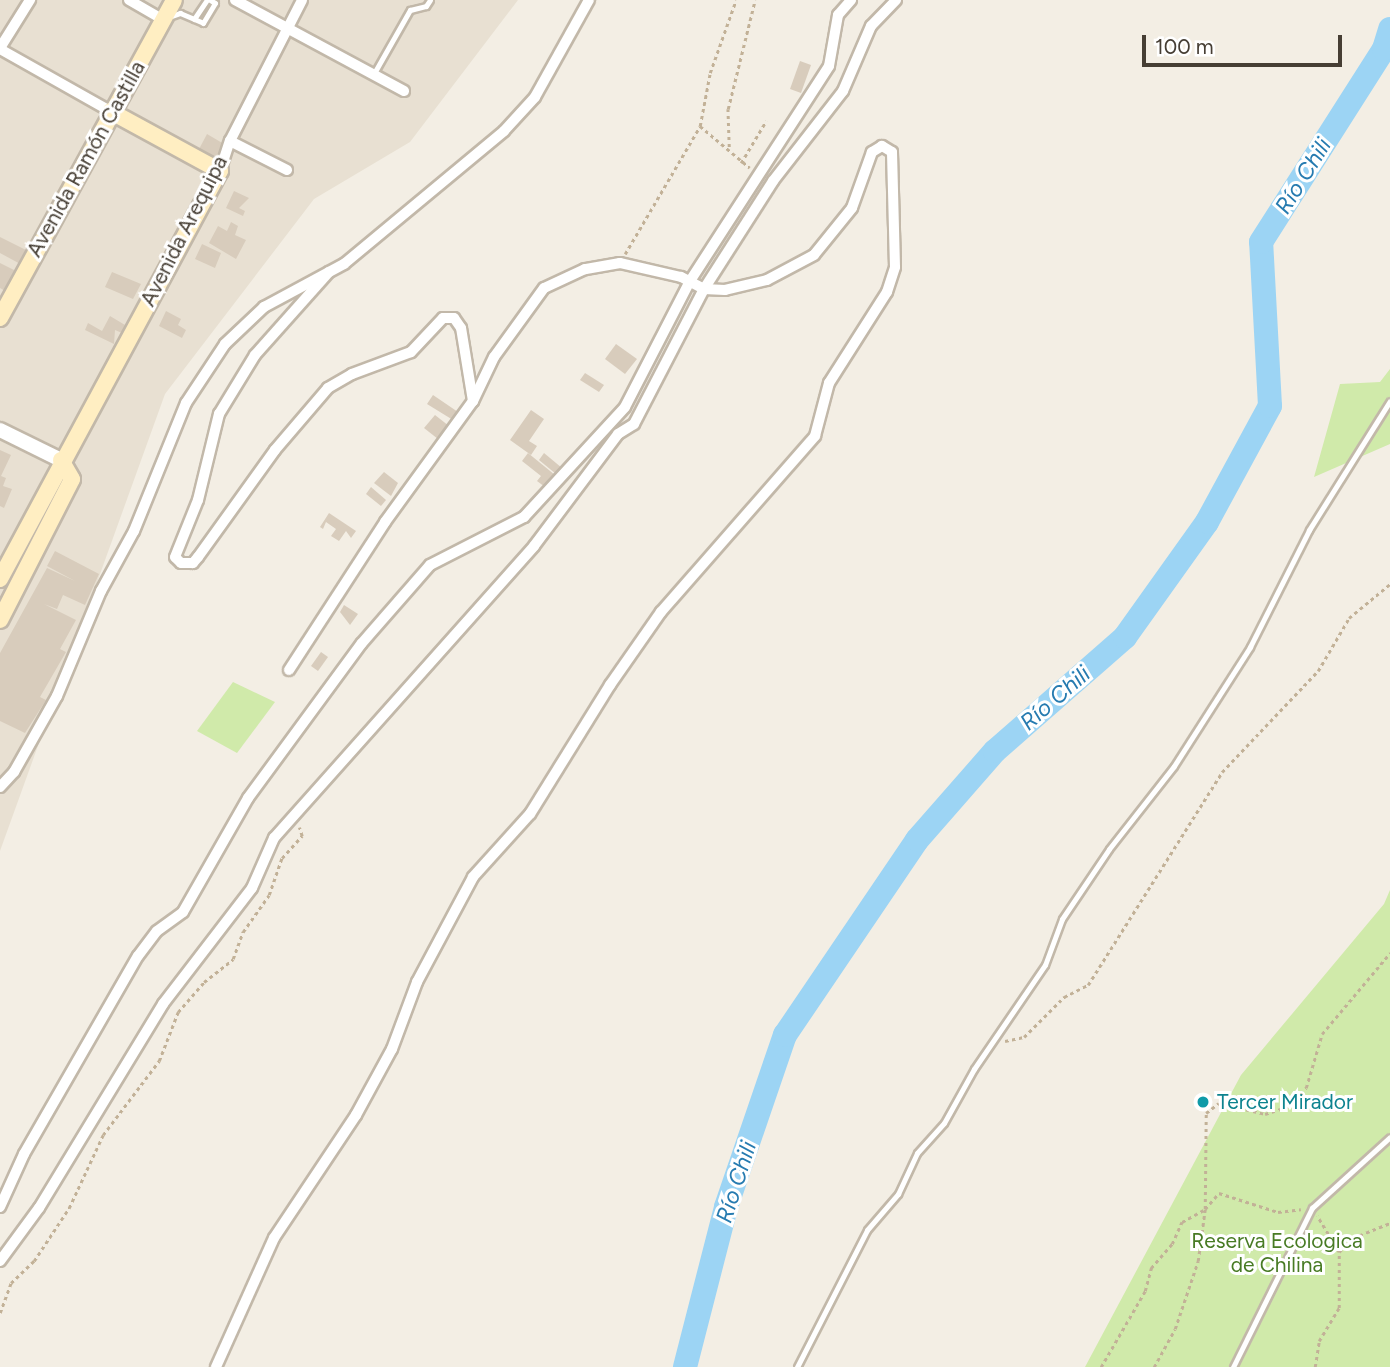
<!DOCTYPE html>
<meta charset="utf-8">
<style>
body{margin:0}
#map{position:relative;width:1390px;height:1367px;overflow:hidden;background:#f3eee4;font-family:Figtree,sans-serif}
div>[style]{position:absolute}
[style*='--x']{left:calc(var(--x)*1px);top:calc(var(--y)*1px);width:calc(var(--w)*1px);rotate:calc(var(--a)*1deg)}
.residential>*{inset:0;background:#e8e0d2}
.green>*{inset:0;background:#d0eaaa}
.river>*{height:24px;margin:-12px;padding:0 12px;transform-origin:12px;border-radius:12px;background:#9cd4f4}
.building>*{inset:0;background:#d8ccbc}
.path>*{height:2.5px;margin-top:-1.25px;transform-origin:0;background:repeating-linear-gradient(90deg,#c2b197 0 3.5px,transparent 0 7px)}
.roads{filter:drop-shadow(2px 0 #c2b8a9) drop-shadow(-2px 0 #c2b8a9) drop-shadow(0 2px #c2b8a9) drop-shadow(0 -2px #c2b8a9)}
.service>*{height:5px;margin:-2.5px;padding:0 2.5px;transform-origin:2.5px;border-radius:2.5px;background:#fff}
.minor>*{height:10px;margin:-5px;padding:0 5px;transform-origin:5px;border-radius:5px;background:#fff}
.tertiary>*{height:14px;margin:-7px;padding:0 7px;transform-origin:7px;border-radius:7px;background:#fff}
.secondary>*{height:16px;margin:-8px;padding:0 8px;transform-origin:8px;border-radius:8px;background:#ffeec2}
.dots>*{width:19px;height:19px;translate:-50% -50%;box-sizing:border-box;border:4px solid #fff;border-radius:50%}
span{translate:-50% -50%;white-space:nowrap;text-align:center;line-height:1.15;-webkit-text-stroke:6px #fff;paint-order:stroke}
.street-label{font-size:21px;color:#463e34}
.culture-label{font-size:21px;color:#0d838f}
.left{translate:0 -50%;text-align:left}
.park-label{font-size:21px;color:#487b24}
.water-label{font-size:23px;color:#267bb0;font-style:italic}
.scale{position:absolute;left:1142px;top:35px;width:200px;height:32px;box-sizing:border-box;border:4px solid #463e34;border-top:0;padding-left:9px;font-size:21px;line-height:24px;white-space:nowrap;color:#463e34;-webkit-text-stroke:5px #fff;paint-order:stroke}
</style>
<div id="map">
<div class="residential">
<i style="clip-path:polygon(0 0,518px 0,410px 142px,314px 199px,165px 394px,0 851px)"></i>
</div>
<div class="green">
<i style="clip-path:polygon(1390px 369px,1390px 444px,1314px 477px,1340px 384px,1380px 382px)"></i>
<i style="clip-path:polygon(233px 682px,275px 702px,237px 753px,197px 731px)"></i>
<i style="clip-path:polygon(1390px 890px,1390px 1367px,1085px 1367px,1241px 1075px,1384px 904px)"></i>
</div>
<div class="river">
<i style="--x:685;--y:1367;--w:165;--a:-75.6"></i>
<i style="--x:726;--y:1207;--w:182;--a:-71.1"></i>
<i style="--x:785;--y:1035;--w:235;--a:-55.9"></i>
<i style="--x:917;--y:840;--w:118;--a:-48.8"></i>
<i style="--x:995;--y:751;--w:173;--a:-41.2"></i>
<i style="--x:1125;--y:637;--w:141;--a:-54.5"></i>
<i style="--x:1207;--y:522;--w:132;--a:-61.5"></i>
<i style="--x:1270;--y:406;--w:164;--a:-93.1"></i>
<i style="--x:1261;--y:242;--w:229;--a:-57.5"></i>
<i style="--x:1384;--y:49;--w:21;--a:-73"></i>
</div>
<div class="building">
<i style="clip-path:polygon(800px 61px,811px 65px,801px 93px,790px 89px)"></i>
<i style="clip-path:polygon(207px 134px,224px 144px,214px 160px,198px 151px)"></i>
<i style="clip-path:polygon(234px 191px,249px 198px,239px 208px,245px 211px,243px 216px,226px 208px)"></i>
<i style="clip-path:polygon(231px 222px,238px 226px,235px 235px,246px 240px,236px 259px,209px 243px,218px 226px,227px 231px)"></i>
<i style="clip-path:polygon(0 237px,30px 252px,24px 266px,0 253px)"></i>
<i style="clip-path:polygon(202px 244px,221px 253px,215px 268px,195px 259px)"></i>
<i style="clip-path:polygon(0 263px,16px 271px,7px 292px,0 288px)"></i>
<i style="clip-path:polygon(112px 272px,141px 284px,133px 299px,105px 287px)"></i>
<i style="clip-path:polygon(166px 311px,181px 319px,178px 325px,186px 330px,182px 338px,159px 326px)"></i>
<i style="clip-path:polygon(110px 316px,125px 325px,122px 333px,115px 330px,114px 344px,85px 330px,88px 323px,102px 331px)"></i>
<i style="clip-path:polygon(616px 344px,637px 359px,625px 374px,605px 359px)"></i>
<i style="clip-path:polygon(585px 373px,604px 385px,599px 392px,580px 380px)"></i>
<i style="clip-path:polygon(433px 395px,458px 412px,453px 420px,427px 404px)"></i>
<i style="clip-path:polygon(531px 410px,544px 419px,529px 441px,537px 446px,531px 455px,510px 440px)"></i>
<i style="clip-path:polygon(435px 415px,449px 426px,438px 439px,424px 428px)"></i>
<i style="clip-path:polygon(0 450px,11px 455px,1px 476px,6px 478px,3px 486px,12px 489px,4px 508px,0 506px)"></i>
<i style="clip-path:polygon(528px 453px,555px 475px,545px 487px,537px 481px,541px 476px,522px 461px)"></i>
<i style="clip-path:polygon(544px 453px,562px 468px,556px 474px,539px 460px)"></i>
<i style="clip-path:polygon(384px 472px,398px 483px,391px 496px,374px 483px)"></i>
<i style="clip-path:polygon(371px 487px,386px 500px,381px 506px,366px 494px)"></i>
<i style="clip-path:polygon(329px 513px,356px 531px,351px 538px,346px 531px,339px 541px,331px 536px,336px 529px,326px 522px,323px 529px,320px 527px)"></i>
<i style="clip-path:polygon(55px 551px,99px 574px,85px 605px,63px 595px,57px 609px,44px 604px,76px 620px,60px 649px,66px 652px,40px 697px,46px 700px,25px 733px,0 721px,0 653px,47px 568px,75px 581px,47px 566px)"></i>
<i style="clip-path:polygon(344px 605px,358px 614px,350px 625px,340px 612px)"></i>
<i style="clip-path:polygon(321px 652px,328px 657px,318px 671px,311px 666px)"></i>
</div>
<div class="path">
<i style="--x:700;--y:126;--w:65;--a:40"></i>
<i style="--x:729;--y:147;--w:38;--a:-92"></i>
<i style="--x:728;--y:109;--w:112;--a:-76.1"></i>
<i style="--x:741;--y:163;--w:49;--a:-59.2"></i>
<i style="--x:625;--y:254;--w:148;--a:-59.6"></i>
<i style="--x:700;--y:126;--w:54;--a:-79.3"></i>
<i style="--x:710;--y:73;--w:77;--a:-70.4"></i>
<i style="--x:1005;--y:1041;--w:19;--a:-12"></i>
<i style="--x:1024;--y:1037;--w:57;--a:-45"></i>
<i style="--x:1064;--y:997;--w:27;--a:-27"></i>
<i style="--x:1088;--y:985;--w:252;--a:-57.8"></i>
<i style="--x:1222;--y:772;--w:139;--a:-46.5"></i>
<i style="--x:1318;--y:671;--w:61;--a:-59.7"></i>
<i style="--x:1349;--y:618;--w:53;--a:-39.7"></i>
<i style="--x:1339;--y:1252;--w:20;--a:-45"></i>
<i style="--x:1353;--y:1238;--w:40;--a:-22"></i>
<i style="--x:0;--y:1313;--w:32;--a:-70"></i>
<i style="--x:11;--y:1283;--w:32;--a:-44"></i>
<i style="--x:34;--y:1261;--w:64;--a:-56.6"></i>
<i style="--x:69;--y:1208;--w:81;--a:-65"></i>
<i style="--x:103;--y:1135;--w:93;--a:-52.9"></i>
<i style="--x:159;--y:1061;--w:53;--a:-68.8"></i>
<i style="--x:178;--y:1012;--w:40;--a:-49"></i>
<i style="--x:204;--y:982;--w:37;--a:-38"></i>
<i style="--x:233;--y:959;--w:29;--a:-70"></i>
<i style="--x:243;--y:932;--w:45;--a:-54.9"></i>
<i style="--x:269;--y:895;--w:39;--a:-71"></i>
<i style="--x:282;--y:858;--w:30;--a:-48"></i>
<i style="--x:302;--y:836;--w:9;--a:-108"></i>
<i style="--x:1101;--y:1367;--w:88;--a:-59.9"></i>
<i style="--x:1145;--y:1291;--w:24;--a:-75"></i>
<i style="--x:1151;--y:1268;--w:32;--a:-49"></i>
<i style="--x:1172;--y:1244;--w:24;--a:-66"></i>
<i style="--x:1182;--y:1222;--w:26;--a:-29"></i>
<i style="--x:1205;--y:1209;--w:96;--a:-89.4"></i>
<i style="--x:1206;--y:1113;--w:16;--a:-38"></i>
<i style="--x:1219;--y:1103;--w:47;--a:13.4"></i>
<i style="--x:1265;--y:1114;--w:28;--a:-18"></i>
<i style="--x:1292;--y:1105;--w:22;--a:-51"></i>
<i style="--x:1306;--y:1088;--w:56;--a:-73.5"></i>
<i style="--x:1322;--y:1034;--w:106;--a:-50"></i>
<i style="--x:1154;--y:1367;--w:43;--a:-61.1"></i>
<i style="--x:1175;--y:1329;--w:72;--a:-71.3"></i>
<i style="--x:1198;--y:1261;--w:52;--a:-82.3"></i>
<i style="--x:1205;--y:1209;--w:21;--a:-49"></i>
<i style="--x:1219;--y:1193;--w:62;--a:17.9"></i>
<i style="--x:1278;--y:1212;--w:23;--a:-7"></i>
<i style="--x:1315;--y:1367;--w:26;--a:-81"></i>
<i style="--x:1319;--y:1341;--w:39;--a:-59"></i>
<i style="--x:1339;--y:1308;--w:56;--a:-90"></i>
<i style="--x:1339;--y:1252;--w:42;--a:-121.4"></i>
</div>
<div class="roads">
<div class="service">
<i style="--x:169;--y:17;--w:12;--a:-20"></i>
<i style="--x:180;--y:13;--w:25;--a:23"></i>
<i style="--x:203;--y:23;--w:23;--a:-59"></i>
<i style="--x:215;--y:3;--w:6;--a:-149"></i>
<i style="--x:194;--y:19;--w:23;--a:-56"></i>
<i style="--x:373;--y:75;--w:75;--a:-60.4"></i>
<i style="--x:410;--y:10;--w:16;--a:-14"></i>
<i style="--x:426;--y:6;--w:7;--a:-56"></i>
<i style="--x:797;--y:1367;--w:154;--a:-62.9"></i>
<i style="--x:867;--y:1230;--w:48;--a:-49.3"></i>
<i style="--x:898;--y:1194;--w:45;--a:-65.1"></i>
<i style="--x:917;--y:1153;--w:40;--a:-48"></i>
<i style="--x:944;--y:1123;--w:62;--a:-60.9"></i>
<i style="--x:974;--y:1069;--w:126;--a:-55.7"></i>
<i style="--x:1045;--y:965;--w:49;--a:-69.7"></i>
<i style="--x:1062;--y:919;--w:84;--a:-56.1"></i>
<i style="--x:1109;--y:849;--w:105;--a:-51.9"></i>
<i style="--x:1174;--y:766;--w:141;--a:-57.4"></i>
<i style="--x:1250;--y:647;--w:131;--a:-63.2"></i>
<i style="--x:1309;--y:530;--w:152;--a:-57.9"></i>
<i style="--x:1233;--y:1367;--w:178;--a:-63.6"></i>
<i style="--x:1312;--y:1208;--w:105;--a:-42.3"></i>
</div>
<div class="minor">
<i style="--x:129;--y:0;--w:39;--a:30"></i>
<i style="--x:235;--y:0;--w:192;--a:28.3"></i>
<i style="--x:0;--y:48;--w:57;--a:-58"></i>
<i style="--x:0;--y:49;--w:126;--a:29.4"></i>
<i style="--x:230;--y:141;--w:64;--a:27"></i>
<i style="--x:220;--y:171;--w:32;--a:-72"></i>
<i style="--x:230;--y:141;--w:158;--a:-62.9"></i>
<i style="--x:289;--y:670;--w:176;--a:-57"></i>
<i style="--x:385;--y:522;--w:150;--a:-54"></i>
<i style="--x:473;--y:401;--w:74;--a:-99.3"></i>
<i style="--x:461;--y:328;--w:12;--a:-125"></i>
<i style="--x:454;--y:318;--w:11;--a:180"></i>
<i style="--x:443;--y:318;--w:47;--a:133.3"></i>
<i style="--x:411;--y:352;--w:63;--a:159.6"></i>
<i style="--x:352;--y:374;--w:28;--a:150"></i>
<i style="--x:328;--y:388;--w:82;--a:130.5"></i>
<i style="--x:275;--y:450;--w:132;--a:125.7"></i>
<i style="--x:198;--y:557;--w:8;--a:130"></i>
<i style="--x:193;--y:563;--w:12;--a:180"></i>
<i style="--x:181;--y:563;--w:8;--a:-135"></i>
<i style="--x:175;--y:557;--w:61;--a:-68"></i>
<i style="--x:198;--y:500;--w:89;--a:-76.3"></i>
<i style="--x:219;--y:414;--w:69;--a:-58.6"></i>
<i style="--x:255;--y:355;--w:111;--a:-48.3"></i>
<i style="--x:0;--y:787;--w:21;--a:-47"></i>
<i style="--x:14;--y:772;--w:87;--a:-60.5"></i>
<i style="--x:57;--y:696;--w:114;--a:-67.3"></i>
<i style="--x:101;--y:591;--w:68;--a:-61.2"></i>
<i style="--x:134;--y:531;--w:138;--a:-67.9"></i>
<i style="--x:186;--y:403;--w:71;--a:-56.5"></i>
<i style="--x:225;--y:344;--w:54;--a:-43.5"></i>
<i style="--x:264;--y:307;--w:91;--a:-28.3"></i>
<i style="--x:344;--y:264;--w:208;--a:-39.7"></i>
<i style="--x:504;--y:131;--w:46;--a:-47.6"></i>
<i style="--x:535;--y:97;--w:111;--a:-60.9"></i>
<i style="--x:0;--y:1207;--w:58;--a:-65.6"></i>
<i style="--x:24;--y:1154;--w:228;--a:-60.1"></i>
<i style="--x:138;--y:956;--w:31;--a:-53"></i>
<i style="--x:157;--y:931;--w:32;--a:-36"></i>
<i style="--x:183;--y:912;--w:131;--a:-60.3"></i>
<i style="--x:248;--y:798;--w:192;--a:-53.7"></i>
<i style="--x:362;--y:643;--w:103;--a:-48.9"></i>
<i style="--x:430;--y:565;--w:106;--a:-27.1"></i>
<i style="--x:524;--y:517;--w:149;--a:-47.4"></i>
<i style="--x:625;--y:407;--w:142;--a:-62.7"></i>
<i style="--x:690;--y:281;--w:256;--a:-57.1"></i>
<i style="--x:829;--y:66;--w:52;--a:-80"></i>
<i style="--x:838;--y:15;--w:20;--a:-49"></i>
<i style="--x:0;--y:1261;--w:66;--a:-53.7"></i>
<i style="--x:39;--y:1208;--w:239;--a:-58.7"></i>
<i style="--x:163;--y:1004;--w:146;--a:-52.5"></i>
<i style="--x:252;--y:888;--w:55;--a:-66.3"></i>
<i style="--x:274;--y:838;--w:391;--a:-48.3"></i>
<i style="--x:534;--y:546;--w:140;--a:-53.1"></i>
<i style="--x:618;--y:434;--w:19;--a:-32"></i>
<i style="--x:634;--y:424;--w:152;--a:-62.6"></i>
<i style="--x:704;--y:289;--w:128;--a:-57.4"></i>
<i style="--x:773;--y:181;--w:114;--a:-52.1"></i>
<i style="--x:843;--y:91;--w:71;--a:-66.7"></i>
<i style="--x:871;--y:26;--w:36;--a:-46"></i>
<i style="--x:216;--y:1367;--w:141;--a:-65.8"></i>
<i style="--x:274;--y:1238;--w:148;--a:-56.3"></i>
<i style="--x:356;--y:1115;--w:75;--a:-61.4"></i>
<i style="--x:392;--y:1049;--w:72;--a:-69.5"></i>
<i style="--x:417;--y:982;--w:119;--a:-61.9"></i>
<i style="--x:473;--y:877;--w:85;--a:-47.9"></i>
<i style="--x:530;--y:814;--w:152;--a:-58.2"></i>
<i style="--x:610;--y:685;--w:89;--a:-55.1"></i>
<i style="--x:661;--y:612;--w:234;--a:-48.8"></i>
<i style="--x:815;--y:436;--w:55;--a:-75.2"></i>
<i style="--x:829;--y:383;--w:108;--a:-57.5"></i>
<i style="--x:887;--y:292;--w:26;--a:-72"></i>
<i style="--x:895;--y:267;--w:115;--a:-91.5"></i>
<i style="--x:892;--y:152;--w:12;--a:-149"></i>
<i style="--x:882;--y:146;--w:12;--a:149"></i>
<i style="--x:872;--y:152;--w:59;--a:109.7"></i>
<i style="--x:852;--y:208;--w:60;--a:129"></i>
<i style="--x:814;--y:255;--w:53;--a:152"></i>
<i style="--x:767;--y:280;--w:43;--a:166.6"></i>
<i style="--x:725;--y:290;--w:21;--a:-177"></i>
<i style="--x:704;--y:289;--w:26;--a:-152"></i>
<i style="--x:681;--y:277;--w:63;--a:-167.1"></i>
<i style="--x:620;--y:263;--w:36;--a:170"></i>
<i style="--x:585;--y:269;--w:45;--a:155.1"></i>
<i style="--x:544;--y:288;--w:85;--a:125.9"></i>
<i style="--x:494;--y:357;--w:49;--a:115.5"></i>
</div>
<div class="tertiary">
<i style="--x:0;--y:430;--w:68;--a:26.2"></i>
</div>
<div class="secondary">
<i style="--x:0;--y:318;--w:362;--a:-61.3"></i>
<i style="--x:0;--y:579;--w:464;--a:-61.7"></i>
<i style="--x:220;--y:171;--w:125;--a:-151.4"></i>
<i style="--x:0;--y:620;--w:158;--a:-62.9"></i>
<i style="--x:72;--y:479;--w:22;--a:-120"></i>
</div>
</div>
<div class="dots">
<i style="left:1203px;top:1102px;background:#0f9aa8"></i>
</div>
<div class="street-label">
<span style="left:86px;top:159px;rotate:-61deg">Avenida Ramón Castilla</span>
<span style="left:184px;top:231px;rotate:-63deg">Avenida Arequipa</span>
</div>
<div class="culture-label">
<span class="left" style="left:1217px;top:1102px">Tercer Mirador</span>
</div>
<div class="park-label">
<span style="left:1277px;top:1253px">Reserva Ecologica<br>de Chilina</span>
</div>
<div class="water-label">
<span style="left:1303px;top:176px;rotate:-58deg">Río Chili</span>
<span style="left:1055px;top:698px;rotate:-41deg">Río Chili</span>
<span style="left:736px;top:1182px;rotate:-72deg">Río Chili</span>
</div>
<div class="scale">100 m</div>
</div>
